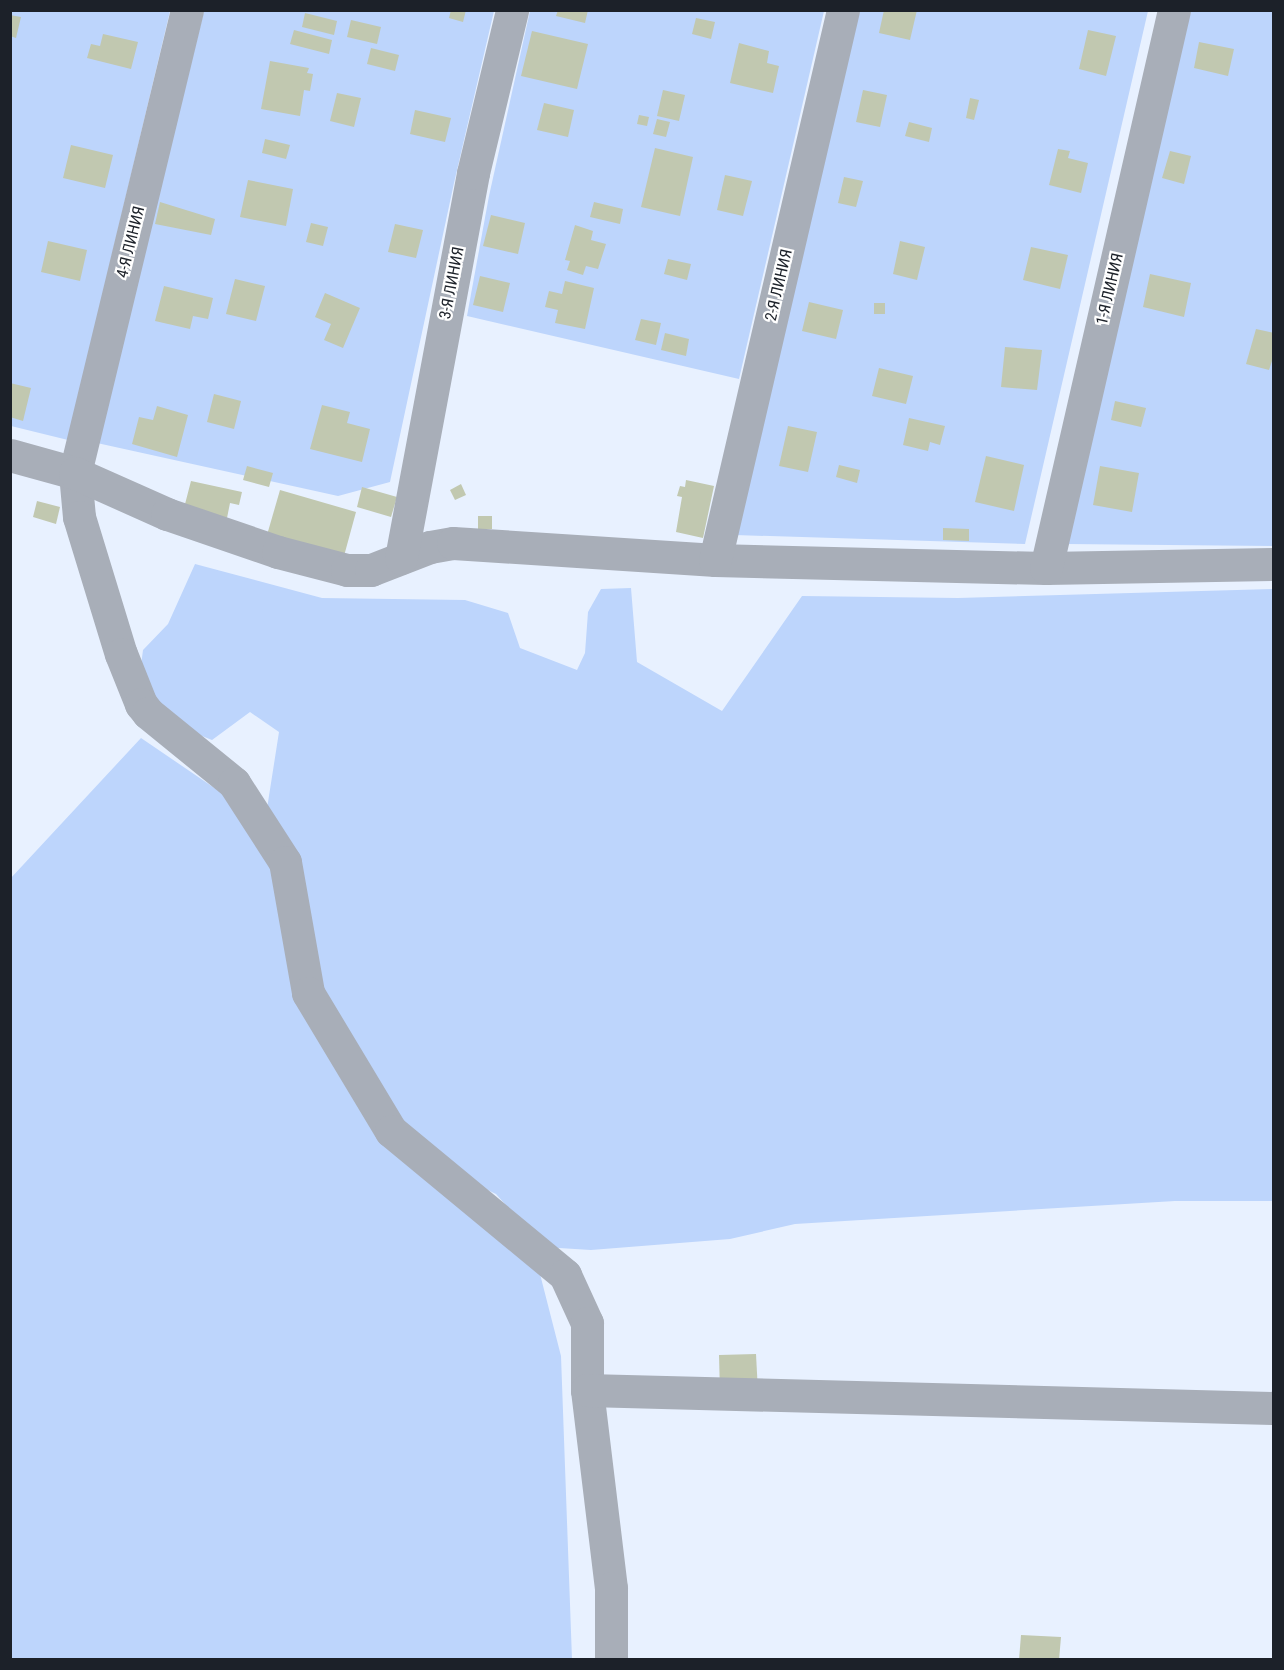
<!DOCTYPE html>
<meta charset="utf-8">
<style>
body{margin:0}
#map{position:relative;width:1284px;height:1670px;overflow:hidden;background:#e8f1ff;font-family:"Roboto Condensed",sans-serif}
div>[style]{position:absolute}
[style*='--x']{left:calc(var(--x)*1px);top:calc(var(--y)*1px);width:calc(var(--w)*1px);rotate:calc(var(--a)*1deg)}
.green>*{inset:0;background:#bdd5fc}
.building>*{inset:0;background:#c1c8b0}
.minor>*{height:33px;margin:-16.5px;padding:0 16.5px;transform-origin:16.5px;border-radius:16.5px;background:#a8aeb8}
span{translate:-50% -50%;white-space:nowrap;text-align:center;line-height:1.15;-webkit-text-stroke:4.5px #fff;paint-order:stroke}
.street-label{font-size:16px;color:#1c2129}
.frame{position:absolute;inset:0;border:12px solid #1c2129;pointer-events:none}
</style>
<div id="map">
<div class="green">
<i style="clip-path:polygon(11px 11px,170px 11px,68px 440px,11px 426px)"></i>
<i style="clip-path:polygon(204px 11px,494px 11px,454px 183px,390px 482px,338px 496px,97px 443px)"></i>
<i style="clip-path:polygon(530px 11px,824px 11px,739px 379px,467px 316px,489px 196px)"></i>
<i style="clip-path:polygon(858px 11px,1148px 11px,1025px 544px,735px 535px)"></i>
<i style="clip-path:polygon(1187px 11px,1273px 11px,1273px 546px,1066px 544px)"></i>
<i style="clip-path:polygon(195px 564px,322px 598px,465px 600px,508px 613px,520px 648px,577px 670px,585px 653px,588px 612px,601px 589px,631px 588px,637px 662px,722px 711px,802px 596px,958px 598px,1273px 589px,1273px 1201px,1175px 1201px,795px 1224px,730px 1239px,591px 1250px,543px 1247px,496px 1194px,442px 1168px,394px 1127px,313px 987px,266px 815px,279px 732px,250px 712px,212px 740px,177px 726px,139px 681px,143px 650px,168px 624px)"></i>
<i style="clip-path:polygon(141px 738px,235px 802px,279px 879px,385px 1139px,540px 1274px,561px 1356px,572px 1659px,11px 1659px,10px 879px)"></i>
</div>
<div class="building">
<i style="clip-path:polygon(451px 10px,466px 10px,463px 22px,449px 18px)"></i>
<i style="clip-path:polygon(558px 10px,588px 10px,585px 23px,556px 16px)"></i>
<i style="clip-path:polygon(884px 10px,917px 10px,910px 40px,879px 33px)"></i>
<i style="clip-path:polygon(305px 13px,337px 21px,334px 35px,302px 27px)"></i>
<i style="clip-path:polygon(10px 15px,21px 17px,16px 38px,10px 36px)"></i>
<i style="clip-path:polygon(696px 18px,715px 22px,711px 39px,692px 34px)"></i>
<i style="clip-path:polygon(351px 20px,381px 27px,377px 44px,347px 37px)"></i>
<i style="clip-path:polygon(294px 30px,332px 40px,329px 54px,290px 44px)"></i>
<i style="clip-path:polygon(1088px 30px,1116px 36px,1106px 76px,1079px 69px)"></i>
<i style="clip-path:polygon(532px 31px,588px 44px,577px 89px,521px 76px)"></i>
<i style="clip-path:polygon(103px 34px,138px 42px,131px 69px,87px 58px,91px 44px,100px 46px)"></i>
<i style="clip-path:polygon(1199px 42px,1234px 49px,1228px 76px,1194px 68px)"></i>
<i style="clip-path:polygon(739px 43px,769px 51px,767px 63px,779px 66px,773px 93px,730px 83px)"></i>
<i style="clip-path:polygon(371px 48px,399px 55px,395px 71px,367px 64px)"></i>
<i style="clip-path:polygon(270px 61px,309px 68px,307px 73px,313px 74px,310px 91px,304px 90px,300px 116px,261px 109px)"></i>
<i style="clip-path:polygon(663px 90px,685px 95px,679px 121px,657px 116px)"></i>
<i style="clip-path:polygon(863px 90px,887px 95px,880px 127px,856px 122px)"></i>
<i style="clip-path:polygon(337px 93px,361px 98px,354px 127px,330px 121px)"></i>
<i style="clip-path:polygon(970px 98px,979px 100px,974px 120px,966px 118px)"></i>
<i style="clip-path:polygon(544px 103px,574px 110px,568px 137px,537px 130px)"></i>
<i style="clip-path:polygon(415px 110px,451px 118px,445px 142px,410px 134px)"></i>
<i style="clip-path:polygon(639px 115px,649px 117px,647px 126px,637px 124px)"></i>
<i style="clip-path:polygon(657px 119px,670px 122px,666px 137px,653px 134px)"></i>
<i style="clip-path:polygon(909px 122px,932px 128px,929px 142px,905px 136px)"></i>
<i style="clip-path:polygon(265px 139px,290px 145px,286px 159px,262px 153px)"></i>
<i style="clip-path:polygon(71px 145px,113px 155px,105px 188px,63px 178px)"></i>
<i style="clip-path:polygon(655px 148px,693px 157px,680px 216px,641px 207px)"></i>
<i style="clip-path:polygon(1058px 149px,1070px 151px,1068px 158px,1088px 163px,1081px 193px,1049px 185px)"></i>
<i style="clip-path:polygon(1170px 151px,1191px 156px,1184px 184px,1162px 178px)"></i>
<i style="clip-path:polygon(725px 175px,752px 181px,743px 216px,717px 210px)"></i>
<i style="clip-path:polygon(844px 177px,863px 181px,856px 207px,838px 203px)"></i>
<i style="clip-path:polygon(248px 180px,293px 189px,286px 226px,240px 217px)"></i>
<i style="clip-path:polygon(160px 202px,215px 219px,211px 235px,155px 224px)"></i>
<i style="clip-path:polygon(594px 202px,623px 209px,620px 224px,590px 217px)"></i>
<i style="clip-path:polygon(491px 215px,525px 223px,518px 254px,483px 246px)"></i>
<i style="clip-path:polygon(311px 223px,328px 227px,323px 246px,306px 242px)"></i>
<i style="clip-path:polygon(395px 224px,423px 230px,416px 258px,388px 252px)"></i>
<i style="clip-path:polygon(575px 225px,593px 231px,591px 240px,606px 244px,598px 269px,586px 266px,583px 275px,567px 270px,570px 261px,565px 260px)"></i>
<i style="clip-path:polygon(48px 241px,87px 250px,80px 281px,41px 272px)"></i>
<i style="clip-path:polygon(900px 241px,925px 247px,917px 280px,893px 274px)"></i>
<i style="clip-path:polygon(1031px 247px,1068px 255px,1060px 289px,1023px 280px)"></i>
<i style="clip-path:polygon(668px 259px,691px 264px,687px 280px,664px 274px)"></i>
<i style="clip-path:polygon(1150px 274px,1191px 283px,1184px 317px,1143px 307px)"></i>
<i style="clip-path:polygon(480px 276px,510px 283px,503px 312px,473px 305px)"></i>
<i style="clip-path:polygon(235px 279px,265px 286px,256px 321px,226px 314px)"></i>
<i style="clip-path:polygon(565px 281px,594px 288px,585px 329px,555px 323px,558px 310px,545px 307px,549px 291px,562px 294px)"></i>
<i style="clip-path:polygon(164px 286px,213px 298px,208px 319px,193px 316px,190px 329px,155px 321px)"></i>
<i style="clip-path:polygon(325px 293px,360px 308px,343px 348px,324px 340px,331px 324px,315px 317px)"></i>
<i style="clip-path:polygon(809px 302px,843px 310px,836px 339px,802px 331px)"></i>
<i style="clip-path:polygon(874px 303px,885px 303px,885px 314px,874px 314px)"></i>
<i style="clip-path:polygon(641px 319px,661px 323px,656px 345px,635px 340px)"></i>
<i style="clip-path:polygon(1256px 329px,1274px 333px,1274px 355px,1269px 370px,1246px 364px)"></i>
<i style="clip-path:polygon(665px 333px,689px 339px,686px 356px,661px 350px)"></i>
<i style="clip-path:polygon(1005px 347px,1042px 350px,1037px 390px,1001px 387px)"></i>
<i style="clip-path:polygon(879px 368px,913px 376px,906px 404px,872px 396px)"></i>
<i style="clip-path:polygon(10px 383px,31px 388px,23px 421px,10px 417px)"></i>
<i style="clip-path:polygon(214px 394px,241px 401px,234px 429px,207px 422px)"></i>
<i style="clip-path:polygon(1115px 401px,1146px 408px,1141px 427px,1111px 420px)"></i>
<i style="clip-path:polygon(322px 405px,350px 412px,347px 423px,370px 429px,362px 462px,310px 449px)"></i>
<i style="clip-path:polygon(157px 406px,188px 415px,177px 457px,132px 444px,139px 417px,153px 420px)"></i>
<i style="clip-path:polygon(909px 418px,945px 426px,940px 445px,930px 442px,928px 451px,903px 445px)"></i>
<i style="clip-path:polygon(788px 426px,817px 432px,808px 472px,779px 466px)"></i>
<i style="clip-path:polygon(986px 456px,1024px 465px,1014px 511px,975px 502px)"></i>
<i style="clip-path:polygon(839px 465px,860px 470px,857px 483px,836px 477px)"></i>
<i style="clip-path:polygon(247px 466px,273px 473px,269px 487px,243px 480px)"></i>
<i style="clip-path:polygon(1100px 466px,1139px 473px,1132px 512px,1093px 505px)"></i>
<i style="clip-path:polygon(686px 480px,714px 486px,703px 538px,676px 532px,682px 497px,677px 496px,680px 486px,685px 487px)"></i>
<i style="clip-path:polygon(191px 481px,242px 492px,239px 505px,230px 503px,227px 518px,184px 508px)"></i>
<i style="clip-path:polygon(461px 484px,466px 495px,455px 500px,450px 490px)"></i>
<i style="clip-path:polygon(362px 487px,397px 497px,391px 517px,357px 507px)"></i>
<i style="clip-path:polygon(280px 490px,356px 512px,344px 556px,267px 535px)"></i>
<i style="clip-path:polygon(37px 501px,60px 507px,56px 524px,33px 517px)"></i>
<i style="clip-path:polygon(478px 516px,492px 516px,492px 529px,478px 529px)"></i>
<i style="clip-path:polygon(943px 528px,969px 529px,969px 541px,943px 540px)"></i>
<i style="clip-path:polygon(756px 1354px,758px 1392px,720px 1393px,719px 1355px)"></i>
<i style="clip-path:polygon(1021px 1635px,1061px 1637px,1059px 1660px,1019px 1660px)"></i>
</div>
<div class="minor">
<i style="--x:187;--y:10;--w:476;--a:103.6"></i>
<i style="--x:75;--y:473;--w:44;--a:84.8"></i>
<i style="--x:79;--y:517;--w:143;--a:73"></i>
<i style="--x:121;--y:654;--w:54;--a:68.2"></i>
<i style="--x:141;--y:704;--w:11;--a:52"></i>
<i style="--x:148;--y:713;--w:111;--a:39.1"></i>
<i style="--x:234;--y:783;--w:94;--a:57.2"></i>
<i style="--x:285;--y:862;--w:133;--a:80"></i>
<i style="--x:308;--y:993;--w:161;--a:59"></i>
<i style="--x:391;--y:1131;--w:226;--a:39.6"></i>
<i style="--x:565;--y:1275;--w:53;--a:65.4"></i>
<i style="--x:587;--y:1323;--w:67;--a:90"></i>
<i style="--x:587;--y:1390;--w:199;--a:83.1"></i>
<i style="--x:611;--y:1588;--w:72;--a:90"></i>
<i style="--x:10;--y:455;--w:67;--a:15.5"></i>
<i style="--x:75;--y:473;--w:101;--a:24"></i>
<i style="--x:167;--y:514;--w:117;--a:18.9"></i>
<i style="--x:278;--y:552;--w:71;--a:14.6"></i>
<i style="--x:347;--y:570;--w:24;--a:0"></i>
<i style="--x:371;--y:570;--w:63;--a:-21.3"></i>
<i style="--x:430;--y:547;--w:23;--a:-10"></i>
<i style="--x:453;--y:543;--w:263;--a:3.7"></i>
<i style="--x:715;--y:560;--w:331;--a:1.4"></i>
<i style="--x:1046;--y:568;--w:228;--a:-1"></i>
<i style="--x:401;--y:558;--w:392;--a:-79.4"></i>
<i style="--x:473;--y:173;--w:168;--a:-76.5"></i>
<i style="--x:715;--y:560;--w:565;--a:-76.9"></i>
<i style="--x:1046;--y:568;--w:572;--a:-77.08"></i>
<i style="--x:587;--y:1390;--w:687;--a:1.5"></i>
</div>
<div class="street-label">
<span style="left:131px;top:242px;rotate:-76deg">4-Я ЛИНИЯ</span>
<span style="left:452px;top:283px;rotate:-79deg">3-Я ЛИНИЯ</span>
<span style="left:779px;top:285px;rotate:-77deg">2-Я ЛИНИЯ</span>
<span style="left:1110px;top:289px;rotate:-77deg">1-Я ЛИНИЯ</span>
</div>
<div class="frame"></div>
</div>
